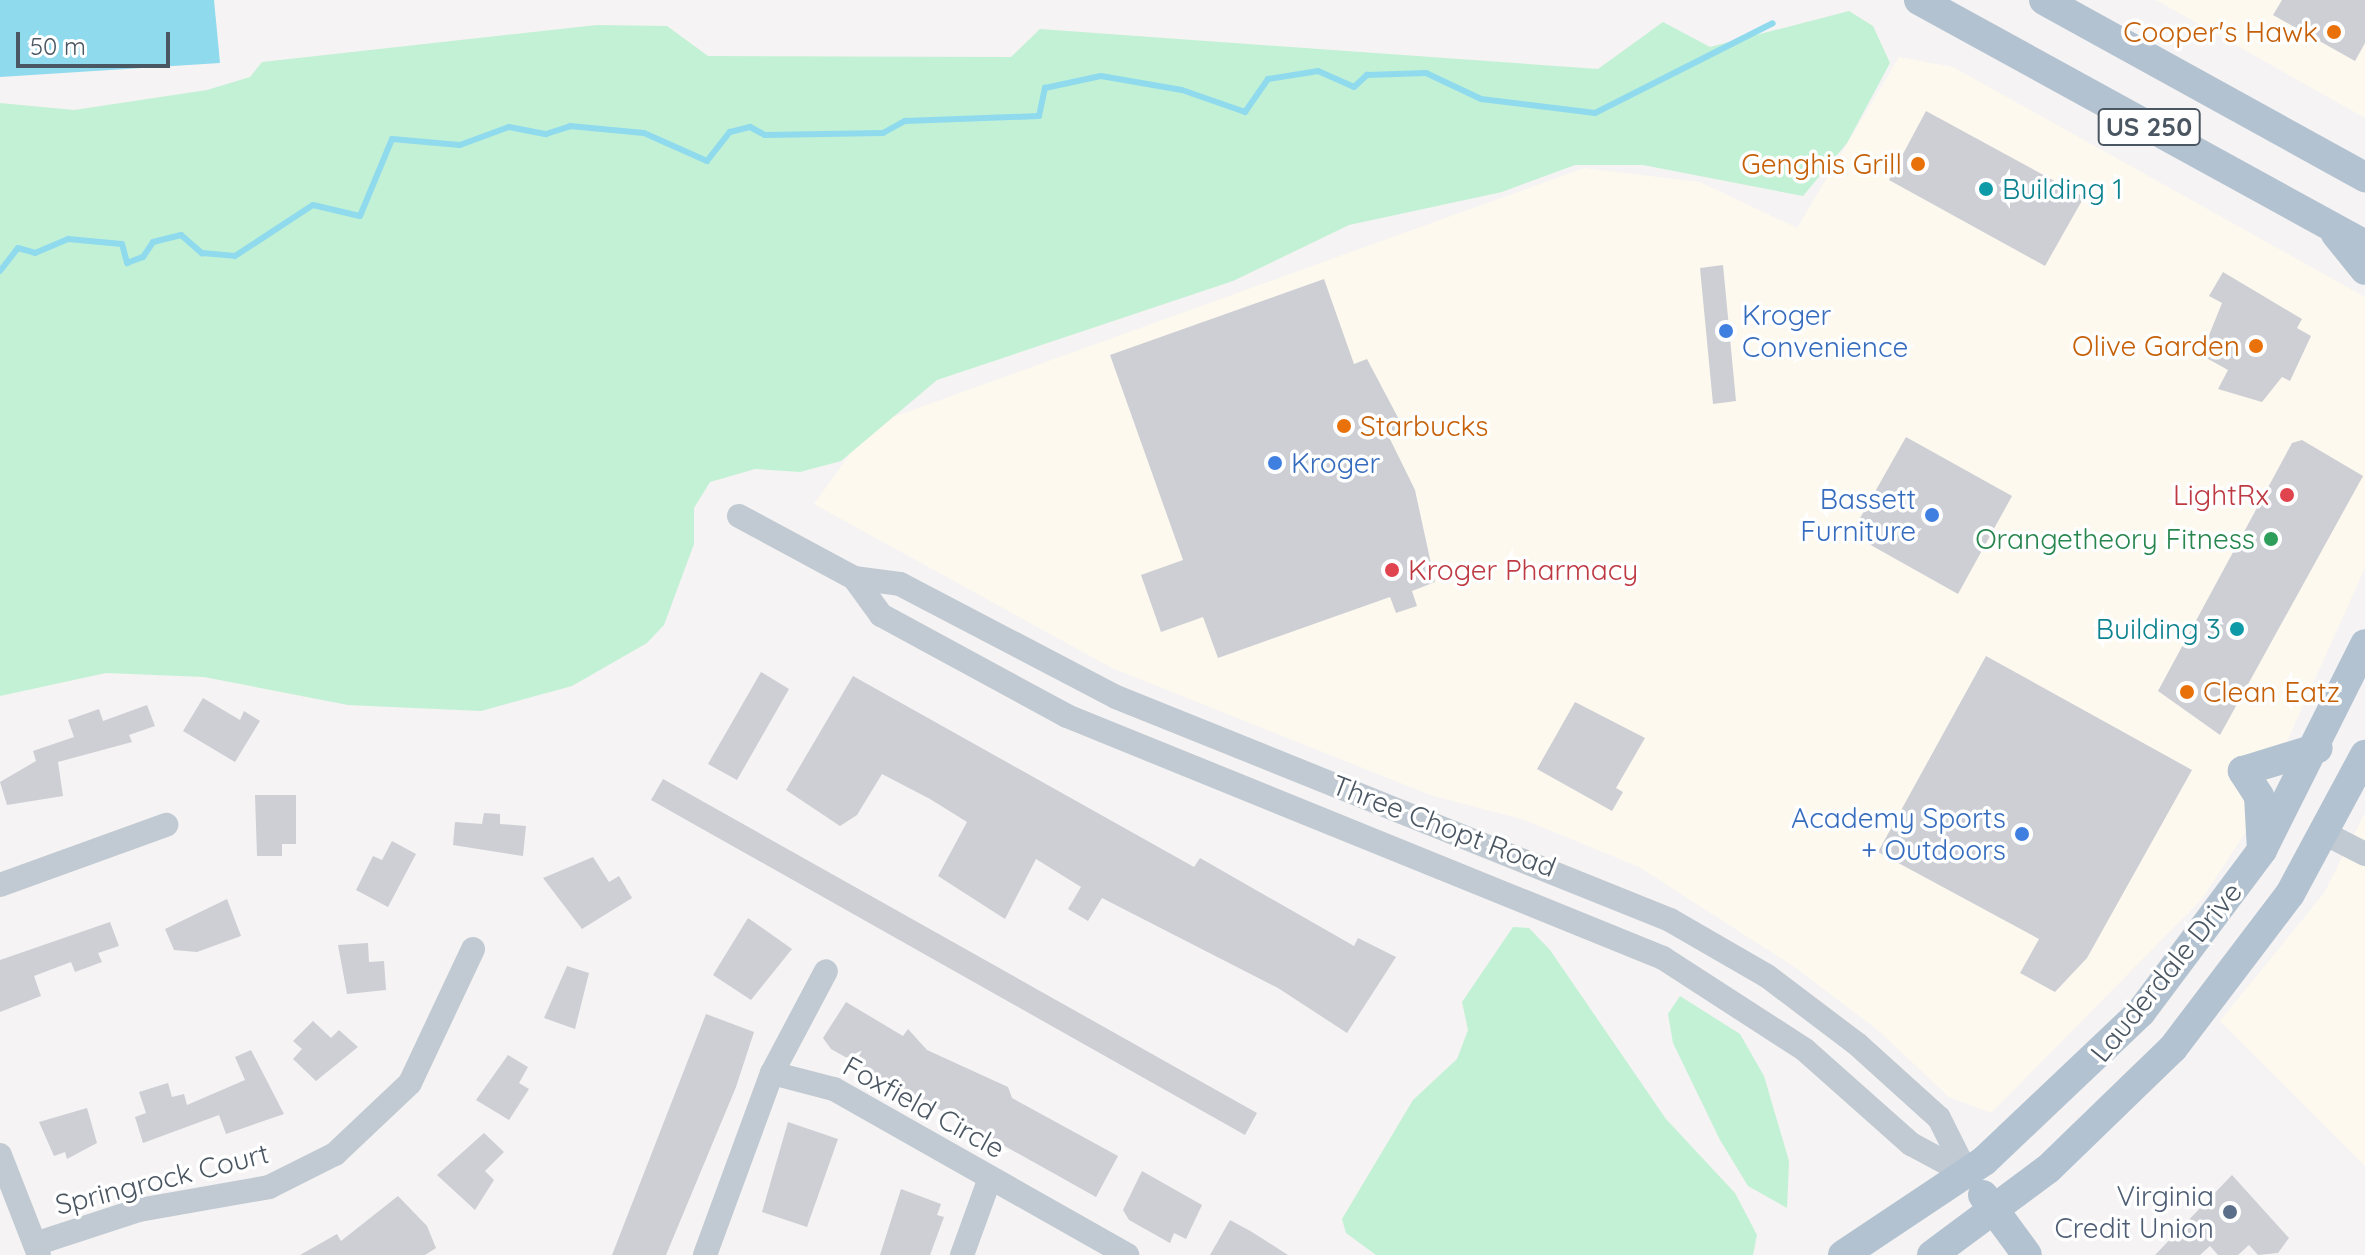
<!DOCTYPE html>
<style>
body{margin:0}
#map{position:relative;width:2365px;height:1255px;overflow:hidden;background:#f5f3f3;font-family:Quicksand,sans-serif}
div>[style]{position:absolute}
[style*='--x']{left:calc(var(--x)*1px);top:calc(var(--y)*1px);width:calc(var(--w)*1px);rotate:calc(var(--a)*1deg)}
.commercial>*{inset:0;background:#fdf9ef}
.green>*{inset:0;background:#c3f1d5}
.water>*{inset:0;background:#90daee}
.stream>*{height:6px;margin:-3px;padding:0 3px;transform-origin:3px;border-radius:3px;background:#90daee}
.building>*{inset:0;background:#cdcfd5}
.minor>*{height:24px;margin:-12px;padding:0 12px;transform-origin:12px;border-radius:12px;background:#c1cad2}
.major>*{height:30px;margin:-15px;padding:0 15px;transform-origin:15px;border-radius:15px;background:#b3c2d1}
.dots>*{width:22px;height:22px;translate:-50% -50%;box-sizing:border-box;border:4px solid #fff;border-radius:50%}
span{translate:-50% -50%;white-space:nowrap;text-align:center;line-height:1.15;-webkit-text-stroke:7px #fff;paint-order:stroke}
.shield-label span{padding:2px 6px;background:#fff;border:2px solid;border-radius:6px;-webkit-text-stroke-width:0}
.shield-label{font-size:26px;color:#4a5661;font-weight:700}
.food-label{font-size:28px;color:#c56008}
.right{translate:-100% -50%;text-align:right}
.left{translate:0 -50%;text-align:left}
.culture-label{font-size:28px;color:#0d838f}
.shop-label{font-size:28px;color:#366cbe}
.health-label{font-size:28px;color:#be3a42}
.leisure-label{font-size:28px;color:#27864d}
.street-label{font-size:28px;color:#4a5661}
.service-label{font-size:28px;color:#4e5e75}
.scale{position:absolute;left:16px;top:32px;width:154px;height:36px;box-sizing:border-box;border:4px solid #4a5661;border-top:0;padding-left:10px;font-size:24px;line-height:28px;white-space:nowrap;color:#4a5661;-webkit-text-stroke:6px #fff;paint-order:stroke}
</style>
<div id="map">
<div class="commercial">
<i style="clip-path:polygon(2156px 0,2365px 0,2365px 118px)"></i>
<i style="clip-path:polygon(1899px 57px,1953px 67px,2365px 297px,2365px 568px,2247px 830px,2202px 899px,1991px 1113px,1949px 1097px,1879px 1031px,1793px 966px,1639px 867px,1522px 819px,1433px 796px,1112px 668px,814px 504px,871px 425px,1584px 168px,1700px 182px,1797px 228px)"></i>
<i style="clip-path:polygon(2365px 813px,2365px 1166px,2220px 1021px,2324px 893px)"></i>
</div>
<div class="green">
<i style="clip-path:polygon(1849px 11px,1873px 26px,1890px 63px,1847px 143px,1803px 196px,1643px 165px,1575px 165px,1502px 192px,1349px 225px,1233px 281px,937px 380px,841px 461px,800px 472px,755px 469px,710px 482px,694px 508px,694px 544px,664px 625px,647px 643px,572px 686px,481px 711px,348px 705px,204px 677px,106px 673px,0 696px,0 103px,74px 110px,207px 90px,250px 77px,262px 62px,597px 25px,667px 26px,708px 56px,1011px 57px,1040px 29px,1598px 69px,1663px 22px,1710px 47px)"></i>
<i style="clip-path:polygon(1513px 927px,1529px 928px,1550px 950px,1666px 1119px,1735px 1193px,1757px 1235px,1753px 1255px,1376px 1255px,1346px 1233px,1342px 1219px,1413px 1100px,1457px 1059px,1468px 1030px,1462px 1002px)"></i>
<i style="clip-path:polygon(1680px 996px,1740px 1034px,1764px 1076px,1789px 1161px,1787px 1208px,1748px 1186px,1720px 1140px,1673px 1043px,1668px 1014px)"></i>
</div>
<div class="water">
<i style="clip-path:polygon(0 0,214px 0,220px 63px,0 77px)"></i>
</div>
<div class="stream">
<i style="--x:0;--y:271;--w:29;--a:-52"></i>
<i style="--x:18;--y:248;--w:18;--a:16"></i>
<i style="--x:35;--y:253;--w:36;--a:-23"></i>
<i style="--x:68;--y:239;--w:54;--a:5.3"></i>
<i style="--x:122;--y:244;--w:20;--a:75"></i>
<i style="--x:127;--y:263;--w:17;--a:-21"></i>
<i style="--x:143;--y:257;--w:18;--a:-56"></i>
<i style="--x:153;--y:242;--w:29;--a:-14"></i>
<i style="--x:181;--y:235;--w:28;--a:41"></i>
<i style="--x:202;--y:253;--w:33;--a:5"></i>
<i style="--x:235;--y:256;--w:93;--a:-33.2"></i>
<i style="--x:313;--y:205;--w:48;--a:13.2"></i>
<i style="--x:360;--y:216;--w:83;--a:-67.4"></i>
<i style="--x:392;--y:139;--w:68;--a:5"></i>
<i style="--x:460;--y:145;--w:52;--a:-20.2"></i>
<i style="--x:509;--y:127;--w:38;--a:11"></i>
<i style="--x:546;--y:134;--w:25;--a:-18"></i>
<i style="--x:570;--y:126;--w:74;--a:5.4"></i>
<i style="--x:644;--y:133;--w:69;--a:24"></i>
<i style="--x:707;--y:161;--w:37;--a:-52"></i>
<i style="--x:730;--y:132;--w:21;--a:-14"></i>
<i style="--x:750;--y:127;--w:17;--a:28"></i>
<i style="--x:765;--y:135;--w:118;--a:-1"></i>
<i style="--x:883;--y:133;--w:25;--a:-29"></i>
<i style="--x:905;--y:121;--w:134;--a:-2.1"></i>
<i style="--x:1039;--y:116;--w:29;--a:-78"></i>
<i style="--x:1045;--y:88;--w:57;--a:-12.1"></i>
<i style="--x:1101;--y:76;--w:82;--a:9.8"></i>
<i style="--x:1182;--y:90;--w:67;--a:19.2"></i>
<i style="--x:1245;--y:112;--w:40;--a:-55.1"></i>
<i style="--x:1268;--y:79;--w:51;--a:-9.1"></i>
<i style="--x:1318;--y:71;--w:39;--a:24"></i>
<i style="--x:1354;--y:87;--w:18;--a:-43"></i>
<i style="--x:1367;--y:75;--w:59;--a:-1.9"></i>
<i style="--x:1426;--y:73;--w:61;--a:25.3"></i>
<i style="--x:1481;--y:99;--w:115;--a:7"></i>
<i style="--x:1595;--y:113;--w:199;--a:-26.8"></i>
</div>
<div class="building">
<i style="clip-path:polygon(2282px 0,2365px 0,2365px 43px,2355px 61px,2273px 15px)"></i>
<i style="clip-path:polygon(1926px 111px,2084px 197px,2045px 266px,1889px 180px)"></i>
<i style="clip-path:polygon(1723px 265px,1736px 401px,1713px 404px,1700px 268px)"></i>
<i style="clip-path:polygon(2223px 272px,2302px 319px,2297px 328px,2311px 336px,2290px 381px,2282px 377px,2262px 402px,2218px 389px,2228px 370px,2201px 355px,2222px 303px,2209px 296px)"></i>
<i style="clip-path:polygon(1324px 279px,1354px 364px,1367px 359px,1404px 429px,1388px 435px,1415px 490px,1435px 582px,1412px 591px,1417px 606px,1396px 613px,1390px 597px,1218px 658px,1203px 617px,1161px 632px,1141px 575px,1183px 560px,1110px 355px)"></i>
<i style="clip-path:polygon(1906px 437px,2012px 496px,1958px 594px,1851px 534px)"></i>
<i style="clip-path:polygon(2302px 440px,2363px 476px,2220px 735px,2158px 691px,2292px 443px)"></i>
<i style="clip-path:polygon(1986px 656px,2192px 770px,2087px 958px,2055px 992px,2020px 973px,2039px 939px,1878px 852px)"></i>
<i style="clip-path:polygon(761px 672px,789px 689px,737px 780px,708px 764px)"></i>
<i style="clip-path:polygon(853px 676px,1194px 867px,1200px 858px,1354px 946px,1358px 938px,1396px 957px,1347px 1033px,1278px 988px,1102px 898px,1088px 921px,1068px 909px,1081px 887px,1036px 859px,1005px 919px,938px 876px,967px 822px,930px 799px,882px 774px,857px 815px,840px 826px,786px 790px)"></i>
<i style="clip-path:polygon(203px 698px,240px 720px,244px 711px,260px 721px,235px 762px,183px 731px)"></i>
<i style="clip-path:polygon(1575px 702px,1645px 738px,1616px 788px,1623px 792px,1612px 811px,1537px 769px)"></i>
<i style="clip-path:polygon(147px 705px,155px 726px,129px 735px,132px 742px,58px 762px,63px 796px,7px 805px,0 782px,36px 761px,33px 751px,74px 737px,68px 720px,99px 709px,103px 721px)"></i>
<i style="clip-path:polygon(663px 779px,1257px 1113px,1245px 1135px,651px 800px)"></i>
<i style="clip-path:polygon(255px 795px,296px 795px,296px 844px,282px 844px,282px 856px,257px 856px)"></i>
<i style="clip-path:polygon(484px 813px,500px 814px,500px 824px,526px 826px,523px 856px,453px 845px,455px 822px,482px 824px)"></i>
<i style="clip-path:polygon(392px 841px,416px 854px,388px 907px,356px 890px,373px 856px,382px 860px)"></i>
<i style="clip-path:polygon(593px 857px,609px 882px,619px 876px,632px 898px,582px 929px,543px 878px)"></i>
<i style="clip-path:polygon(227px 899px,241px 936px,197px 952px,174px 950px,165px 929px)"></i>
<i style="clip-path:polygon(748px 918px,792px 949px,751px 1000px,713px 975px)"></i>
<i style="clip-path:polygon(110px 922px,119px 946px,98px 953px,102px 962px,75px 972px,71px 962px,34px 976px,41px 996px,0 1012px,0 960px)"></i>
<i style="clip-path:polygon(368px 943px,369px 962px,384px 961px,386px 990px,347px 994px,338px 945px)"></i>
<i style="clip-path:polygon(567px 966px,589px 973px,575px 1029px,544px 1018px)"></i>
<i style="clip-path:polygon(846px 1002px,903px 1036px,908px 1029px,927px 1050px,1008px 1087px,1012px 1098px,1118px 1156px,1096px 1197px,831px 1049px,823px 1038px)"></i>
<i style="clip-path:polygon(706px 1014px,754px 1032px,736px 1087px,666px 1255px,612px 1255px)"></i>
<i style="clip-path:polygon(313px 1021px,331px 1038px,339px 1030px,358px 1047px,316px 1081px,293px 1059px,302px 1049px,293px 1041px)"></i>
<i style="clip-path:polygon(251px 1050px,284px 1114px,226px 1134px,219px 1115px,143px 1143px,135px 1117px,146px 1113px,139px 1092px,168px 1083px,172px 1097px,184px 1094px,187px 1105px,245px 1080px,235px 1057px)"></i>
<i style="clip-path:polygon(508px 1055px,528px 1067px,519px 1083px,529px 1089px,509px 1120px,476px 1100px)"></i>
<i style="clip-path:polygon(87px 1108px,97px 1143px,67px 1159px,65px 1152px,54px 1156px,39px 1122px)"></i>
<i style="clip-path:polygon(788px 1122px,838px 1139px,807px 1227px,762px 1212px)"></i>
<i style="clip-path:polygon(484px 1133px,504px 1152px,485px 1171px,494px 1180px,475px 1210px,437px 1175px)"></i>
<i style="clip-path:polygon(1142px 1171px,1202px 1205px,1186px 1239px,1174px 1233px,1170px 1243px,1129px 1220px,1123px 1210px)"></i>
<i style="clip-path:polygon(2232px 1175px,2289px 1238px,2278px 1253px,2258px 1255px,2249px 1245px,2238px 1255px,2218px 1255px,2210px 1246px,2200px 1255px,2155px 1255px)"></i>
<i style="clip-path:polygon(901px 1189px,941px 1204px,937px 1215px,944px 1217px,930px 1255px,880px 1255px)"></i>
<i style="clip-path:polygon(398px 1196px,427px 1226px,436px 1248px,425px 1255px,300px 1255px,337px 1234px,341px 1241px)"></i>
<i style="clip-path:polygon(1230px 1220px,1252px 1232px,1288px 1255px,1210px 1255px)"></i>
</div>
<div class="minor">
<i style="--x:739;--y:516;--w:131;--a:28.3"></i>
<i style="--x:854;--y:578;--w:46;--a:7.4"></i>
<i style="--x:900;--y:584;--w:244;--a:27.6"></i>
<i style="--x:1116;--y:697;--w:597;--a:21.93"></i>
<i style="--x:1670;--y:920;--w:112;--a:30"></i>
<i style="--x:1767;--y:976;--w:113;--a:37.1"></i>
<i style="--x:1857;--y:1044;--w:110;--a:42.1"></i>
<i style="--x:1939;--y:1118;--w:63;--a:63.4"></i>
<i style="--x:854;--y:578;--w:46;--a:53.9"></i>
<i style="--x:881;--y:615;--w:212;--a:28.5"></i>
<i style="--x:1067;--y:716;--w:643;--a:22.1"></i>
<i style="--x:1663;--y:958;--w:169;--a:32.9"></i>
<i style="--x:1805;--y:1050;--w:142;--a:41.6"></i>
<i style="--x:1911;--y:1144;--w:64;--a:28.2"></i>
<i style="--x:2326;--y:834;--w:44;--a:27.1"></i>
<i style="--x:0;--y:885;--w:177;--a:-19.9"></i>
<i style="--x:772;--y:1073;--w:64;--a:14.5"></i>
<i style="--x:834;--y:1089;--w:337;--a:29.5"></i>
<i style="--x:0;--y:1155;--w:107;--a:68.7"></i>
<i style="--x:35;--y:1244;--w:109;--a:-18.1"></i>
<i style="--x:139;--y:1210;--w:132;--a:-10"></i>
<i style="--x:269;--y:1187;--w:74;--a:-26.6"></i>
<i style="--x:335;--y:1154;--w:103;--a:-43.4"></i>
<i style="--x:410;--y:1083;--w:148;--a:-64.8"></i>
<i style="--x:705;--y:1255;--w:194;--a:-69.8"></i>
<i style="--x:772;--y:1073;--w:115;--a:-62.1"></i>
<i style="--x:962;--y:1255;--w:82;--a:-70"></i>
</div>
<div class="major">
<i style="--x:1919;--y:0;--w:509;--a:28.78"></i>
<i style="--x:2044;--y:0;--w:367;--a:28.9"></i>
<i style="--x:2336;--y:234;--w:46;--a:51.1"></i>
<i style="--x:2262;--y:850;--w:54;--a:-93.2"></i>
<i style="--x:2259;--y:796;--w:30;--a:-123"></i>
<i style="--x:2243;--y:771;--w:78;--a:-17"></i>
<i style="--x:1983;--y:1195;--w:74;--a:53.7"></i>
<i style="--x:1843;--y:1255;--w:169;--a:-33.7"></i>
<i style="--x:1984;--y:1161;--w:216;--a:-43.5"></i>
<i style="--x:2141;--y:1012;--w:202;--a:-53.2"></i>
<i style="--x:2262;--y:850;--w:230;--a:-63.4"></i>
<i style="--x:1932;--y:1255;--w:144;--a:-36.6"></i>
<i style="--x:2048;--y:1169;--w:174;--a:-44.1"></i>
<i style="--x:2173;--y:1048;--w:193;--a:-52.8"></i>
<i style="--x:2290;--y:894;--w:158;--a:-61.7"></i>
</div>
<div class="dots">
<i style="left:2334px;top:32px;background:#e8710a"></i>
<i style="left:1918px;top:164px;background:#e8710a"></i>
<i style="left:1986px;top:189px;background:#0f9aa8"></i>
<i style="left:1726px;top:331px;background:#3f7fe0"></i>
<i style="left:2256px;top:346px;background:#e8710a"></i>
<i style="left:1344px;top:426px;background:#e8710a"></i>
<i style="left:1275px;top:463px;background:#3f7fe0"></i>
<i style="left:2287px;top:495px;background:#e0444e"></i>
<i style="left:1932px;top:515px;background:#3f7fe0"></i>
<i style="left:2271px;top:539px;background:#2e9e5b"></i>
<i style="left:1392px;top:570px;background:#e0444e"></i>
<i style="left:2237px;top:629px;background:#0f9aa8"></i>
<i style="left:2187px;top:692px;background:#e8710a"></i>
<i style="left:2022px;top:834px;background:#3f7fe0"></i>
<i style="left:2230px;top:1212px;background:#5c6f8a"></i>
</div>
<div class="shield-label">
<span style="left:2149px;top:127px">US 250</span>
</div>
<div class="food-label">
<span class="right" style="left:2318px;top:32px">Cooper's Hawk</span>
<span class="right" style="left:1902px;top:164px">Genghis Grill</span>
<span class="right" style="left:2240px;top:346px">Olive Garden</span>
<span class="left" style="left:1360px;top:426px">Starbucks</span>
<span class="left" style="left:2203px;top:692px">Clean Eatz</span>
</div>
<div class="culture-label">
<span class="left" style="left:2002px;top:189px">Building 1</span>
<span class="right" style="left:2221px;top:629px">Building 3</span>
</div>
<div class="shop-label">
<span class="left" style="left:1742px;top:331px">Kroger<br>Convenience</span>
<span class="left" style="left:1291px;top:463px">Kroger</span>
<span class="right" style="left:1916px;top:515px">Bassett<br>Furniture</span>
<span class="right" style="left:2006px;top:834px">Academy Sports<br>+ Outdoors</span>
</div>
<div class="health-label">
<span class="right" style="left:2269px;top:495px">LightRx</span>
<span class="left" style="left:1408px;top:570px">Kroger Pharmacy</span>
</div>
<div class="leisure-label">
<span class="right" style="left:2255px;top:539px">Orangetheory Fitness</span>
</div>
<div class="street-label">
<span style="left:1444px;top:826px;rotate:21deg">Three Chopt Road</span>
<span style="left:2166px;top:972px;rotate:-51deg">Lauderdale Drive</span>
<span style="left:924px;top:1107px;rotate:29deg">Foxfield Circle</span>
<span style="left:162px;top:1179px;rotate:-14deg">Springrock Court</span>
</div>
<div class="service-label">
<span class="right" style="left:2214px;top:1212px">Virginia<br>Credit Union</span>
</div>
<div class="scale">50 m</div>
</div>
